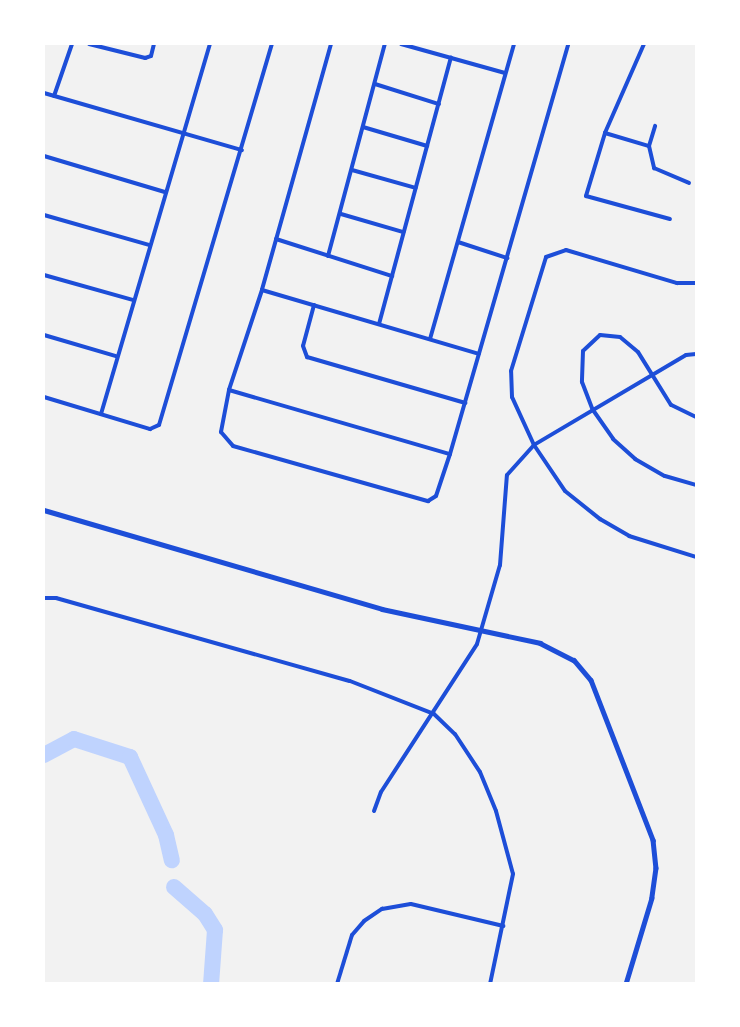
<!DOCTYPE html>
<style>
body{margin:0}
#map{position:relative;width:740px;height:1027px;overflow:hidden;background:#f2f2f2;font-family:Spectral,serif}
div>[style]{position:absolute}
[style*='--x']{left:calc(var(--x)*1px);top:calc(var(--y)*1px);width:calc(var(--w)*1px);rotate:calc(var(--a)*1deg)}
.river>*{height:16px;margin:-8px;padding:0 8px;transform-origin:8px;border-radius:8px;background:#bfd3fe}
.minor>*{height:4px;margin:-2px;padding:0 2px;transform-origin:2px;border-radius:2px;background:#1d4ed8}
.tertiary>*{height:4.5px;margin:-2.25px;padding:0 2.25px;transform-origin:2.25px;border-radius:2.25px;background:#1d4ed8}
span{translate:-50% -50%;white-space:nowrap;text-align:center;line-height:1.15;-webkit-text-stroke:4.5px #fff;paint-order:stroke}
.frame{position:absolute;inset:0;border:45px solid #fff;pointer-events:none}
</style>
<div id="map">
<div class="river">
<i style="--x:44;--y:755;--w:34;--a:-28"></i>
<i style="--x:74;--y:739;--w:59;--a:17.8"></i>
<i style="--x:130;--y:757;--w:86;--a:65.2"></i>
<i style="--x:166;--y:835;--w:26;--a:77"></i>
<i style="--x:174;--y:887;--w:41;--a:41.1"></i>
<i style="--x:205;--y:914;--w:19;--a:58"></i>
<i style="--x:215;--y:930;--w:54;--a:94.2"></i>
</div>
<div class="minor">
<i style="--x:89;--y:44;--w:58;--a:14"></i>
<i style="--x:145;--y:58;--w:6;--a:-18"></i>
<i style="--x:151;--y:56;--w:12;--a:-76"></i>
<i style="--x:331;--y:44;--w:255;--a:105.7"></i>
<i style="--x:262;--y:290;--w:105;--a:108.3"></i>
<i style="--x:229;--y:390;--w:43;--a:100.8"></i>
<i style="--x:221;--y:432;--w:18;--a:49"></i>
<i style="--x:233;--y:446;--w:203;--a:15.8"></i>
<i style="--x:428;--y:501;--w:9;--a:-32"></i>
<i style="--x:436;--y:496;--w:44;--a:-71.6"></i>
<i style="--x:450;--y:454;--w:427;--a:-73.9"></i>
<i style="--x:401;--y:44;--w:108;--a:15.6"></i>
<i style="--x:644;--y:44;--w:97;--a:113.7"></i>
<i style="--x:605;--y:133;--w:66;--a:106.8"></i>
<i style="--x:586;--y:196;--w:87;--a:15.3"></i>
<i style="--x:375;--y:84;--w:67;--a:17.4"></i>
<i style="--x:44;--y:93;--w:206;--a:16.1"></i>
<i style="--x:54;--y:96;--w:55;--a:-70.9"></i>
<i style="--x:363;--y:127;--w:67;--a:16.5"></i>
<i style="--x:605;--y:133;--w:46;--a:16.5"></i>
<i style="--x:649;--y:146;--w:21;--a:-73"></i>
<i style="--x:649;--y:146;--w:23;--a:77"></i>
<i style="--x:654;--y:168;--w:38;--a:23"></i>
<i style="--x:44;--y:156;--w:126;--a:16.6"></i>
<i style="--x:352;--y:170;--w:66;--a:15.7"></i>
<i style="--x:341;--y:214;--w:65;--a:16.2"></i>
<i style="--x:44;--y:215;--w:109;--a:15.9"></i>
<i style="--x:276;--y:239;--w:122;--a:17.7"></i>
<i style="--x:458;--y:242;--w:52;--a:18.1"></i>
<i style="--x:328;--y:256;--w:220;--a:-75"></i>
<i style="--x:44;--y:275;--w:92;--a:15.7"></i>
<i style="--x:262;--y:290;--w:226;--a:16.4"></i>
<i style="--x:314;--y:305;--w:42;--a:105"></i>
<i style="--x:303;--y:346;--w:12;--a:70"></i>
<i style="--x:307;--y:357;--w:165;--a:16.2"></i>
<i style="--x:379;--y:324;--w:276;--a:-74.9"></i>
<i style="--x:44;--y:335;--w:75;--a:16.3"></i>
<i style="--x:430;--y:339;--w:307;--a:-74.1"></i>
<i style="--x:696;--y:354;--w:10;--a:174"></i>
<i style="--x:686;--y:355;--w:177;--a:149.4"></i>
<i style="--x:534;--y:445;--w:55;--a:56"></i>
<i style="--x:565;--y:491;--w:45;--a:38.7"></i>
<i style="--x:600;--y:519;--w:34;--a:30"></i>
<i style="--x:629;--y:536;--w:70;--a:17.4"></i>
<i style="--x:229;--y:390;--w:230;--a:16.2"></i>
<i style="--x:44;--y:397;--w:111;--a:16.8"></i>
<i style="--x:150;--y:429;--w:10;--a:-24"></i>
<i style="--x:159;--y:425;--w:397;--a:-73.5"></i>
<i style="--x:101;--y:414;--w:386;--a:-73.6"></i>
<i style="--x:696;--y:417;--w:28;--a:-154"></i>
<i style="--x:671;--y:405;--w:62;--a:-121.9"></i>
<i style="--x:638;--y:352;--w:23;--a:-140"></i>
<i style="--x:620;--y:337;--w:20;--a:-174"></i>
<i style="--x:600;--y:335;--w:23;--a:137"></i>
<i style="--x:583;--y:351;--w:31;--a:92"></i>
<i style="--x:582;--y:382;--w:30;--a:69"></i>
<i style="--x:593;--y:410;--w:35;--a:55"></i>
<i style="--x:613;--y:439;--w:30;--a:42"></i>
<i style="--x:635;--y:459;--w:34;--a:30"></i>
<i style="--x:665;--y:476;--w:32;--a:16"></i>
<i style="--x:44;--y:598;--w:12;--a:0"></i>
<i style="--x:56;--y:598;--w:305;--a:15.8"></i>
<i style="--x:350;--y:681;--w:90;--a:21.4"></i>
<i style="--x:434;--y:714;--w:29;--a:44"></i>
<i style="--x:455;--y:734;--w:45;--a:56.7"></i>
<i style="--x:480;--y:772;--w:42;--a:67.7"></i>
<i style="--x:496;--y:811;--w:65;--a:74.9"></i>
<i style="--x:513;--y:874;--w:112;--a:101.8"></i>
<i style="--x:374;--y:811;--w:20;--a:-70"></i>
<i style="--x:381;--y:792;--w:176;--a:-57"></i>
<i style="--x:477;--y:644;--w:82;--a:-73.8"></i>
<i style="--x:500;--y:565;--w:90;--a:-85.6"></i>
<i style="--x:507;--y:475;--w:40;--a:-48"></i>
<i style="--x:534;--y:445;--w:53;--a:-114.6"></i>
<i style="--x:512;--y:397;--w:26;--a:-92"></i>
<i style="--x:511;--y:371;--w:119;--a:-72.9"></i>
<i style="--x:546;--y:257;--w:21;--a:-19"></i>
<i style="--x:566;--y:250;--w:116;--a:16.6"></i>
<i style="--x:677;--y:283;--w:19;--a:0"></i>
<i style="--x:337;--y:984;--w:51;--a:-73"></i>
<i style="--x:352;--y:935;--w:18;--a:-49"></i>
<i style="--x:364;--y:921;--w:22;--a:-34"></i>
<i style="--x:382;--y:909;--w:29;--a:-10"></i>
<i style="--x:411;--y:904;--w:95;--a:13.4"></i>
</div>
<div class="tertiary">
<i style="--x:44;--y:510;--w:352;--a:16.3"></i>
<i style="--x:382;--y:609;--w:162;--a:12.1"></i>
<i style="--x:540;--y:643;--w:38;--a:27"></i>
<i style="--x:574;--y:660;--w:26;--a:50"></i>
<i style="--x:591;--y:680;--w:172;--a:68.8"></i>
<i style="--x:653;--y:840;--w:28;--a:84"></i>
<i style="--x:656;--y:868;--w:30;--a:98"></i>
<i style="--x:652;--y:898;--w:90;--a:106.8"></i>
</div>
<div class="frame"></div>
</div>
